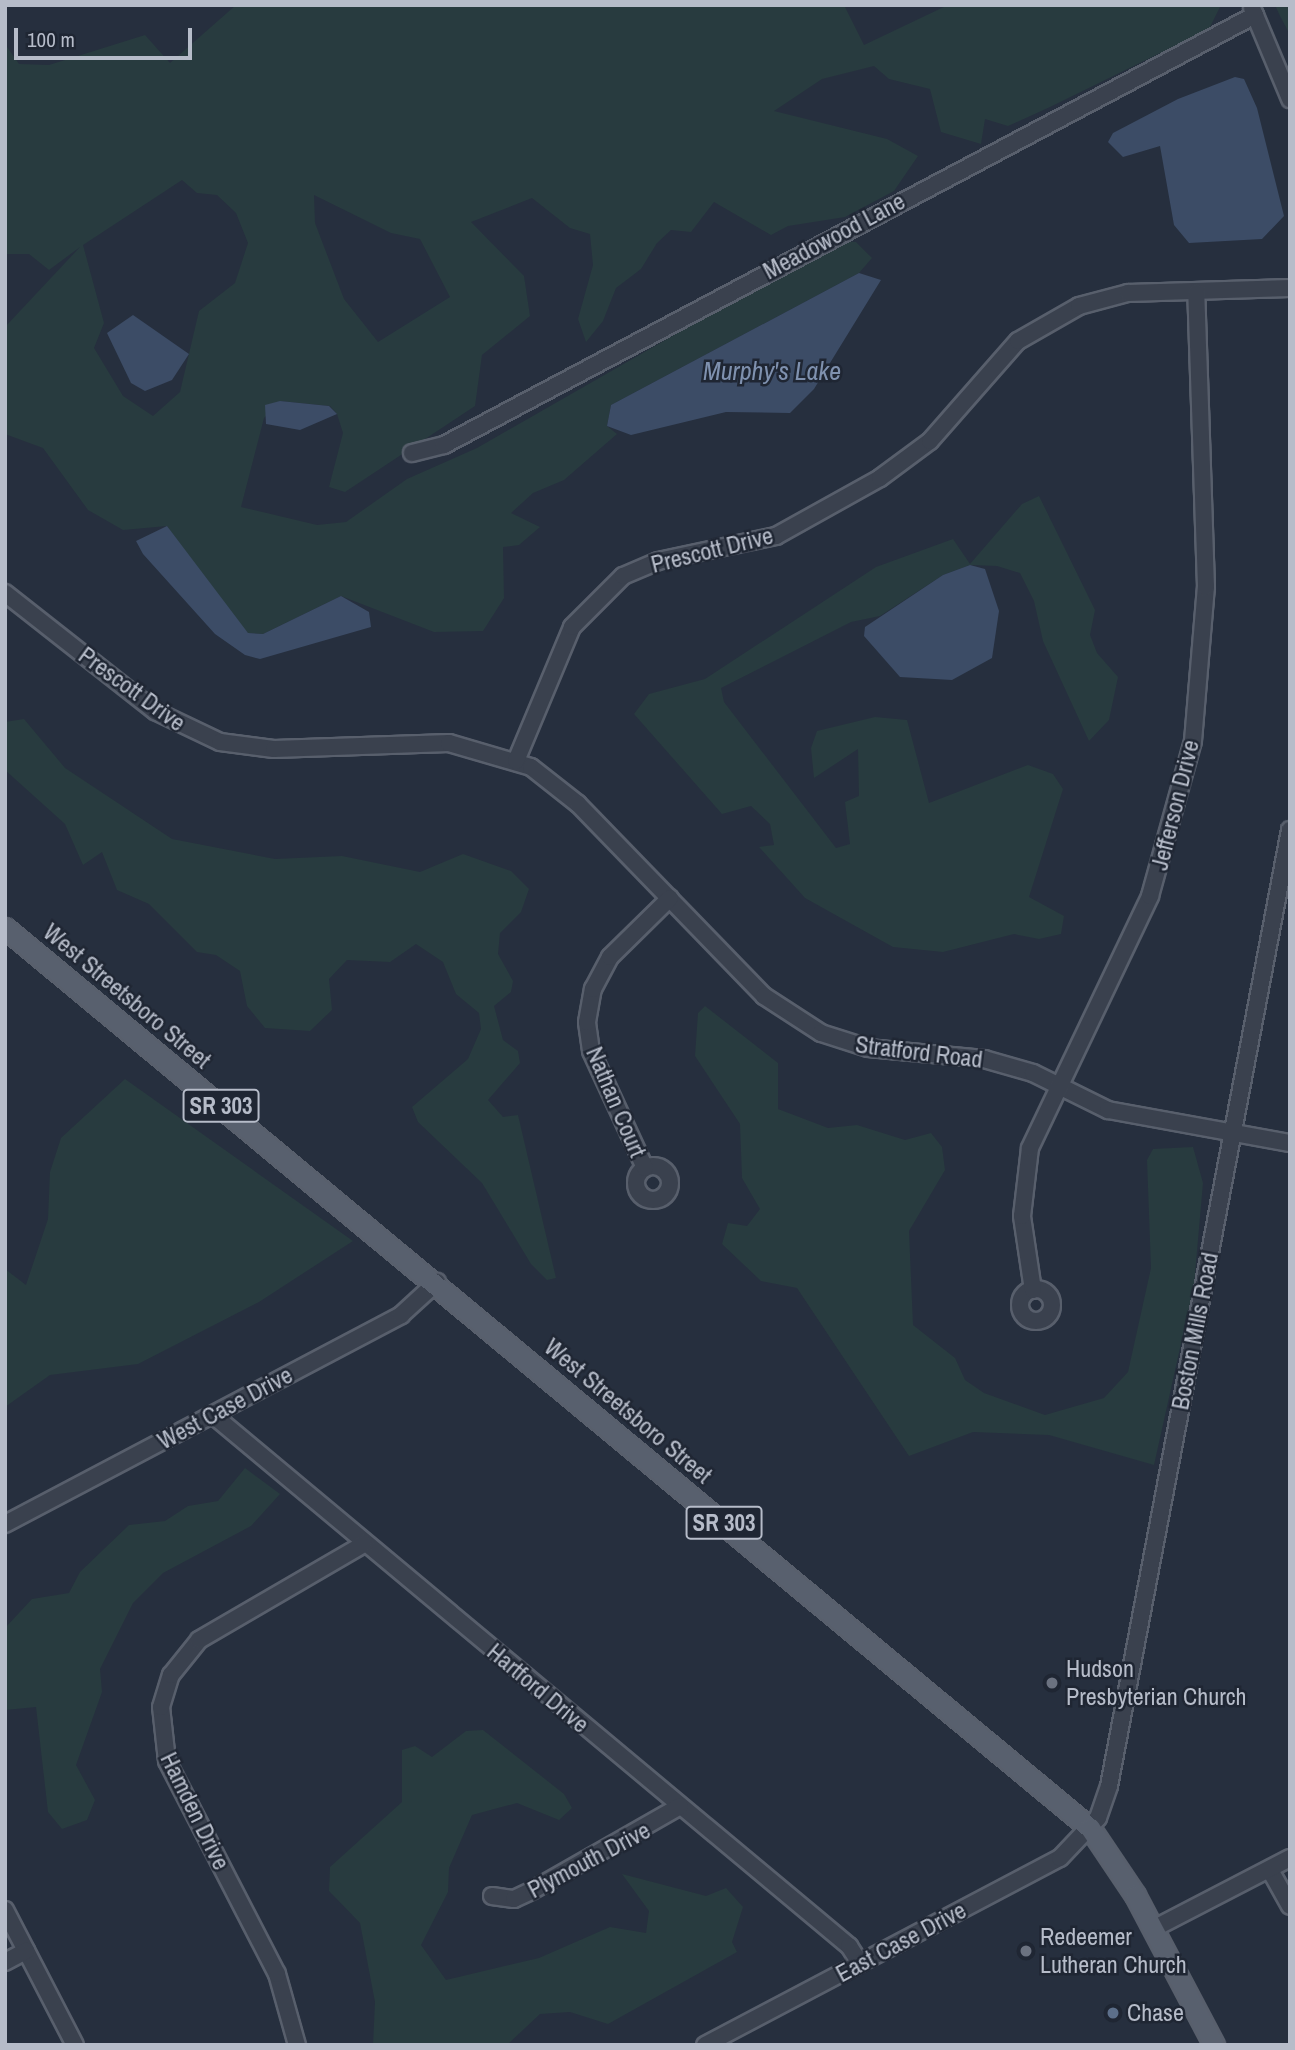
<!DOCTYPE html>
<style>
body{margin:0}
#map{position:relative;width:1295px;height:2050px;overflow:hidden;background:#262f3e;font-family:"Archivo Narrow",sans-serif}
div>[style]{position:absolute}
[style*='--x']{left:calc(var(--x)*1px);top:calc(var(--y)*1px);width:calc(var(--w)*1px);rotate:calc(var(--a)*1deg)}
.green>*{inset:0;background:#283b3f}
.water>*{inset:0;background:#3c4c66}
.roads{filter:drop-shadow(2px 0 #585f6c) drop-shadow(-2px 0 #585f6c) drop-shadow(0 2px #585f6c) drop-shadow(0 -2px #585f6c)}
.minor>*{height:16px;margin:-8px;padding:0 8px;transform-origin:8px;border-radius:8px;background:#3a414e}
.minor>.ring{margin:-8px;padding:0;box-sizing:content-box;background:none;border:16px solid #3a414e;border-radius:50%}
.major>*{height:19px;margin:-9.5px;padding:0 9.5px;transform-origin:9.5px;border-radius:9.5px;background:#58606e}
.dots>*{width:19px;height:19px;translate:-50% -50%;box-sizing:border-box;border:4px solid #1f2633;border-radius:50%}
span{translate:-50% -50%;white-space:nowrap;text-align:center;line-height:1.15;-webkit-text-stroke:5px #1f2633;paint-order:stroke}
.shield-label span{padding:2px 5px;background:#1f2633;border:2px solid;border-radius:5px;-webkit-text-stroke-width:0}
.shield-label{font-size:23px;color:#b6bcc9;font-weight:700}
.street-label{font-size:24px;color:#b6bcc9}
.poi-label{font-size:24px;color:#b6bcc9}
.left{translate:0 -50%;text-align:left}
.water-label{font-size:26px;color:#7f91af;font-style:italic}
.frame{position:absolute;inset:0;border:7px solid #b6bcc9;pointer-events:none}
.scale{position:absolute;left:14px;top:28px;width:178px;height:32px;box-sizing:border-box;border:4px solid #b6bcc9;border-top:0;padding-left:9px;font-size:21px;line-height:24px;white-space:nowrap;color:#b6bcc9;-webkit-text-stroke:5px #1f2633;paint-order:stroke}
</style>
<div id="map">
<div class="green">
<i style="clip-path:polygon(evenodd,236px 5px,844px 5px,864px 45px,948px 5px,1221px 5px,1209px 29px,1050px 107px,1008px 126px,985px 119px,981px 144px,941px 132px,930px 89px,889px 79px,874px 66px,822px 79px,774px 111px,887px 139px,918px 156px,894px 191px,845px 217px,788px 226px,771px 235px,714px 202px,691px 232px,671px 230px,657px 243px,641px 269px,616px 288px,603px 321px,586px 342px,578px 319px,593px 265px,590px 234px,570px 228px,532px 198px,471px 222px,524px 276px,530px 316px,482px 355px,475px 406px,345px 492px,329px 487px,343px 433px,337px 414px,330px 406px,280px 401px,264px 418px,241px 507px,317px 525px,346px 522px,407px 479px,477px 448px,838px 241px,856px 242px,872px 258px,859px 273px,611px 405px,607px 426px,617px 434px,564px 480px,533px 493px,511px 513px,540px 527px,519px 545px,503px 547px,504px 598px,483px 631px,434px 632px,341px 596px,263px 634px,248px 633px,224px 610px,167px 526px,123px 530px,88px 510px,43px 448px,5px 434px,5px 327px,80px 247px,49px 270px,29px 254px,5px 254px,5px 44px,19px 64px,49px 65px,145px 35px,170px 63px,236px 5px,182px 180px,197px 193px,217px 195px,236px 213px,248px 243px,235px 283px,199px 311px,180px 392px,153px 416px,123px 396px,94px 348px,104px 323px,83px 245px,182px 180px,236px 5px,314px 195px,391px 233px,420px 239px,450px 297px,378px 342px,344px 299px,315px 223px,314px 195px)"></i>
<i style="clip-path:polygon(1275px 5px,1290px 5px,1290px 35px,1280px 16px)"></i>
<i style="clip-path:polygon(1039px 496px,1095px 610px,1090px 635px,1097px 653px,1118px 677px,1109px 720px,1089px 741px,1043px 641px,1034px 601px,1020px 573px,997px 566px,970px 565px,943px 575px,880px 616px,851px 622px,721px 688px,724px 702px,836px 848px,850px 844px,845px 802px,859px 796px,858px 749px,814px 778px,811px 748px,817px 731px,875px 717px,907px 720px,929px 803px,1028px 765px,1053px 774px,1063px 789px,1029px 897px,1064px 916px,1061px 934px,1039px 939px,1014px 934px,943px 952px,893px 947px,805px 898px,759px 847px,774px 845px,770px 824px,751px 806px,722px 814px,634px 714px,649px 694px,705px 679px,876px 567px,953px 539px,970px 564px,1022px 504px)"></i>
<i style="clip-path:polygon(24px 719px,65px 768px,172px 839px,275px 859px,342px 856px,420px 872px,463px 854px,511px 871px,529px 889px,521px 912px,500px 933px,498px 954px,513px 981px,511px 992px,494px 1006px,503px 1040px,518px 1051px,520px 1063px,488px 1100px,503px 1117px,518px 1115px,556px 1278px,547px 1280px,531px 1264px,482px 1183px,418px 1122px,412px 1107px,468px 1059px,481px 1029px,479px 1013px,456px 994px,443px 962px,416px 944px,390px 962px,347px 960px,329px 979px,332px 1010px,310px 1031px,265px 1028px,247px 1006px,240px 971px,216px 955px,197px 952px,149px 904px,117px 890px,102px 852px,83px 865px,65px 824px,5px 770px,5px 722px)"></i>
<i style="clip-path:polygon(705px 1006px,778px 1063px,778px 1109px,828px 1128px,857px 1125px,905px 1140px,931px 1133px,942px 1147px,945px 1170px,909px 1231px,913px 1325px,955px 1358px,965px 1380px,984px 1393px,1045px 1415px,1104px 1398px,1128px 1372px,1151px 1268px,1147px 1160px,1153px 1149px,1193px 1147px,1203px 1183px,1194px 1285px,1154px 1465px,1049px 1435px,973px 1432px,909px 1456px,797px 1288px,761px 1281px,722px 1244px,728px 1223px,747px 1226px,760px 1209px,742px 1178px,740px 1124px,695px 1056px,698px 1013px)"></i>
<i style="clip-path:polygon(125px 1079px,353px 1241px,259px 1302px,138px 1364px,50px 1375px,5px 1407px,5px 1269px,26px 1285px,48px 1219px,50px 1172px,61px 1138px)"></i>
<i style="clip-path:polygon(245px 1468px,280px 1494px,251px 1526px,163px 1573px,133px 1603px,100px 1669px,102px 1692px,76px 1765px,95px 1800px,87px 1820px,62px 1829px,48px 1812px,36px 1707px,5px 1710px,5px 1628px,32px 1599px,69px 1593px,80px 1572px,129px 1525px,165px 1521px,188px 1506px,218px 1501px)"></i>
<i style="clip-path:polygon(483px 1730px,564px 1794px,572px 1808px,559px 1820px,517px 1803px,472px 1815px,449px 1868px,448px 1892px,421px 1945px,446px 1980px,539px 1958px,610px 1927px,646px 1933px,649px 1911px,622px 1874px,706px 1896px,726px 1888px,743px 1907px,732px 1942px,737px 1952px,608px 2024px,570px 2012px,540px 2014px,507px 2045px,373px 2045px,375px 2002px,360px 1923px,329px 1891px,330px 1867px,402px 1802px,402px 1750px,415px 1746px,432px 1757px,466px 1731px)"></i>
</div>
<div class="water">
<i style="clip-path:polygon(1235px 77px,1244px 79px,1257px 108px,1284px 216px,1262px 239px,1189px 243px,1174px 225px,1160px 146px,1123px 157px,1108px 142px,1113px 133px,1178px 99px)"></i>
<i style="clip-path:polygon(859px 273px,881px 280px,814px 389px,790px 413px,726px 412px,631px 435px,607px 426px,611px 405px)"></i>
<i style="clip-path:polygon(133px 315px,189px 354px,172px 380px,145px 391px,131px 383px,107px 333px)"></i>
<i style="clip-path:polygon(280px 401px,329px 406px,337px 414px,300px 430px,266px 424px,265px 405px)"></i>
<i style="clip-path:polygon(167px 526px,248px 633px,263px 634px,341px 596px,369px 612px,371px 627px,260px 659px,245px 655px,215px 634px,143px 554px,136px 541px)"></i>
<i style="clip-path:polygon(970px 565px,985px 569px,999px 611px,992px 658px,952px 680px,900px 677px,864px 636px,865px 627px,943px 575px)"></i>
</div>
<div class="roads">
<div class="minor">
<i style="--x:1252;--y:8;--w:99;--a:67.3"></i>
<i style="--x:412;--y:453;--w:33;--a:-14"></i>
<i style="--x:444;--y:445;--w:918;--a:-27.93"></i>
<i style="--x:5;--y:593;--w:191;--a:38.2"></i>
<i style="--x:155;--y:711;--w:72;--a:25.5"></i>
<i style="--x:220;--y:742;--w:54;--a:7.4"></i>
<i style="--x:274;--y:749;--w:175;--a:-2"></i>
<i style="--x:449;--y:743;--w:85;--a:16.3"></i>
<i style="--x:531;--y:767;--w:60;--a:38.2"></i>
<i style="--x:578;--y:804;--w:267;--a:45.9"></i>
<i style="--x:764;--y:996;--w:68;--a:33"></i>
<i style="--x:821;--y:1033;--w:49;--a:17.7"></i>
<i style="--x:868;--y:1048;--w:117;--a:5.4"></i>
<i style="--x:984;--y:1059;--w:51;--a:15.9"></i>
<i style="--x:1033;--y:1073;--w:84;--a:26.3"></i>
<i style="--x:1108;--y:1110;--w:185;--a:10.3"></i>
<i style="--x:516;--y:761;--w:145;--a:-67.3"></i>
<i style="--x:572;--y:627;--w:72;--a:-45"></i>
<i style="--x:623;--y:576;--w:38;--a:-23"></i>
<i style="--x:658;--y:561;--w:121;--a:-12"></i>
<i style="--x:776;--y:536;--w:119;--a:-29.1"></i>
<i style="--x:880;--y:478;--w:62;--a:-36.5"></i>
<i style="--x:930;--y:441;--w:133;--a:-48.7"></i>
<i style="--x:1018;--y:341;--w:70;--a:-29.8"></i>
<i style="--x:1079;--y:306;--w:51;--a:-14.9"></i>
<i style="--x:1128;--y:293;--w:162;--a:-1.8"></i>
<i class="ring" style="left:636px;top:1166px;width:18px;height:18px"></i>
<i style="--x:645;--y:1168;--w:129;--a:-114.8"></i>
<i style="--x:591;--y:1051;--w:29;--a:-98"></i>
<i style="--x:587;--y:1022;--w:34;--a:-80"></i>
<i style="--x:593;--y:989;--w:36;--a:-62"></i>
<i style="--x:610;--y:957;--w:84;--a:-44.5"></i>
<i class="ring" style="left:1020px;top:1289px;width:16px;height:16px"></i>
<i style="--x:1033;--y:1290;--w:75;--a:-98.5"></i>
<i style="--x:1022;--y:1216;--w:68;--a:-83.3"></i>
<i style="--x:1030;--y:1148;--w:279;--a:-64.5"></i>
<i style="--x:1150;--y:896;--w:161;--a:-74.5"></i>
<i style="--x:1193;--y:741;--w:155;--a:-85.2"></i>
<i style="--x:1206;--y:587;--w:295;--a:-91.9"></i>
<i style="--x:213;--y:1415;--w:829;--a:39.86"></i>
<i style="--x:849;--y:1946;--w:20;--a:57"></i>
<i style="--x:5;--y:1524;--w:448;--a:-27.8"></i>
<i style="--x:401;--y:1315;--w:49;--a:-42.5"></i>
<i style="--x:1270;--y:1870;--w:41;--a:60.9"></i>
<i style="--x:492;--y:1896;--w:22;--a:8"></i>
<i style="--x:514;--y:1899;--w:21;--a:-25"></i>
<i style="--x:533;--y:1890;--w:169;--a:-29.7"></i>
<i style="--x:5;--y:1910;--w:152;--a:62.6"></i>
<i style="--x:1153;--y:1929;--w:154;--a:-27.4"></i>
<i style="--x:5;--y:1962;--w:24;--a:-28"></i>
<i style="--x:297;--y:2045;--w:74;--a:-105.7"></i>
<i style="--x:277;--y:1974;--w:240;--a:-117.3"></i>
<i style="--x:167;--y:1761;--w:54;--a:-96.3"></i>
<i style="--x:161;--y:1707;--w:34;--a:-73"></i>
<i style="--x:171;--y:1675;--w:45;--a:-51.3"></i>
<i style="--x:199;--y:1640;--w:191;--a:-30.2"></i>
<i style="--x:705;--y:2045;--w:401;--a:-27.8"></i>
<i style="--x:1060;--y:1858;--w:55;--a:-46.5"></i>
<i style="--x:1098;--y:1818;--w:34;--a:-71"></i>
<i style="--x:1109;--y:1786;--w:973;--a:-79.28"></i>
</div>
<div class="major">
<i style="--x:5;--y:928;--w:1410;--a:39.68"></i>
<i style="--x:1090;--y:1828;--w:81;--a:56.1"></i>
<i style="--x:1135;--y:1895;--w:170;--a:62.2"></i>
</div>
</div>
<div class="dots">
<i style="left:1052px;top:1683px;background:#6b7280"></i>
<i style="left:1026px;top:1951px;background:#6b7280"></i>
<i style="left:1113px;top:2013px;background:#5c6f8a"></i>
</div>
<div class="shield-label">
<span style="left:221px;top:1106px">SR 303</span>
<span style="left:724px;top:1523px">SR 303</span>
</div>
<div class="street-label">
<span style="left:834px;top:236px;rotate:-28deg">Meadowood Lane</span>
<span style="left:712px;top:550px;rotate:-14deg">Prescott Drive</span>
<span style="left:132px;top:689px;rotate:36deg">Prescott Drive</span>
<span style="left:1175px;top:805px;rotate:-76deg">Jefferson Drive</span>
<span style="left:127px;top:996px;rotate:40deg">West Streetsboro Street</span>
<span style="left:919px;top:1052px;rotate:7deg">Stratford Road</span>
<span style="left:616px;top:1102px;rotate:67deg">Nathan Court</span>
<span style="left:1195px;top:1331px;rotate:-79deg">Boston Mills Road</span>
<span style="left:225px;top:1408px;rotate:-28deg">West Case Drive</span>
<span style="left:628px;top:1411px;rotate:40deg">West Streetsboro Street</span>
<span style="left:538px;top:1688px;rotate:40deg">Hartford Drive</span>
<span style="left:195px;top:1811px;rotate:64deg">Hamden Drive</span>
<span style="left:589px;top:1860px;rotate:-28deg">Plymouth Drive</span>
<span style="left:901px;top:1942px;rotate:-28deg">East Case Drive</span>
</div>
<div class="poi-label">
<span class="left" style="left:1066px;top:1683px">Hudson<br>Presbyterian Church</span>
<span class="left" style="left:1040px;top:1951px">Redeemer<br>Lutheran Church</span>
<span class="left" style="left:1127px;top:2013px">Chase</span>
</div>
<div class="water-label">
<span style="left:772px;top:371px">Murphy's Lake</span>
</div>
<div class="frame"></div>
<div class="scale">100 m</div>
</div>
